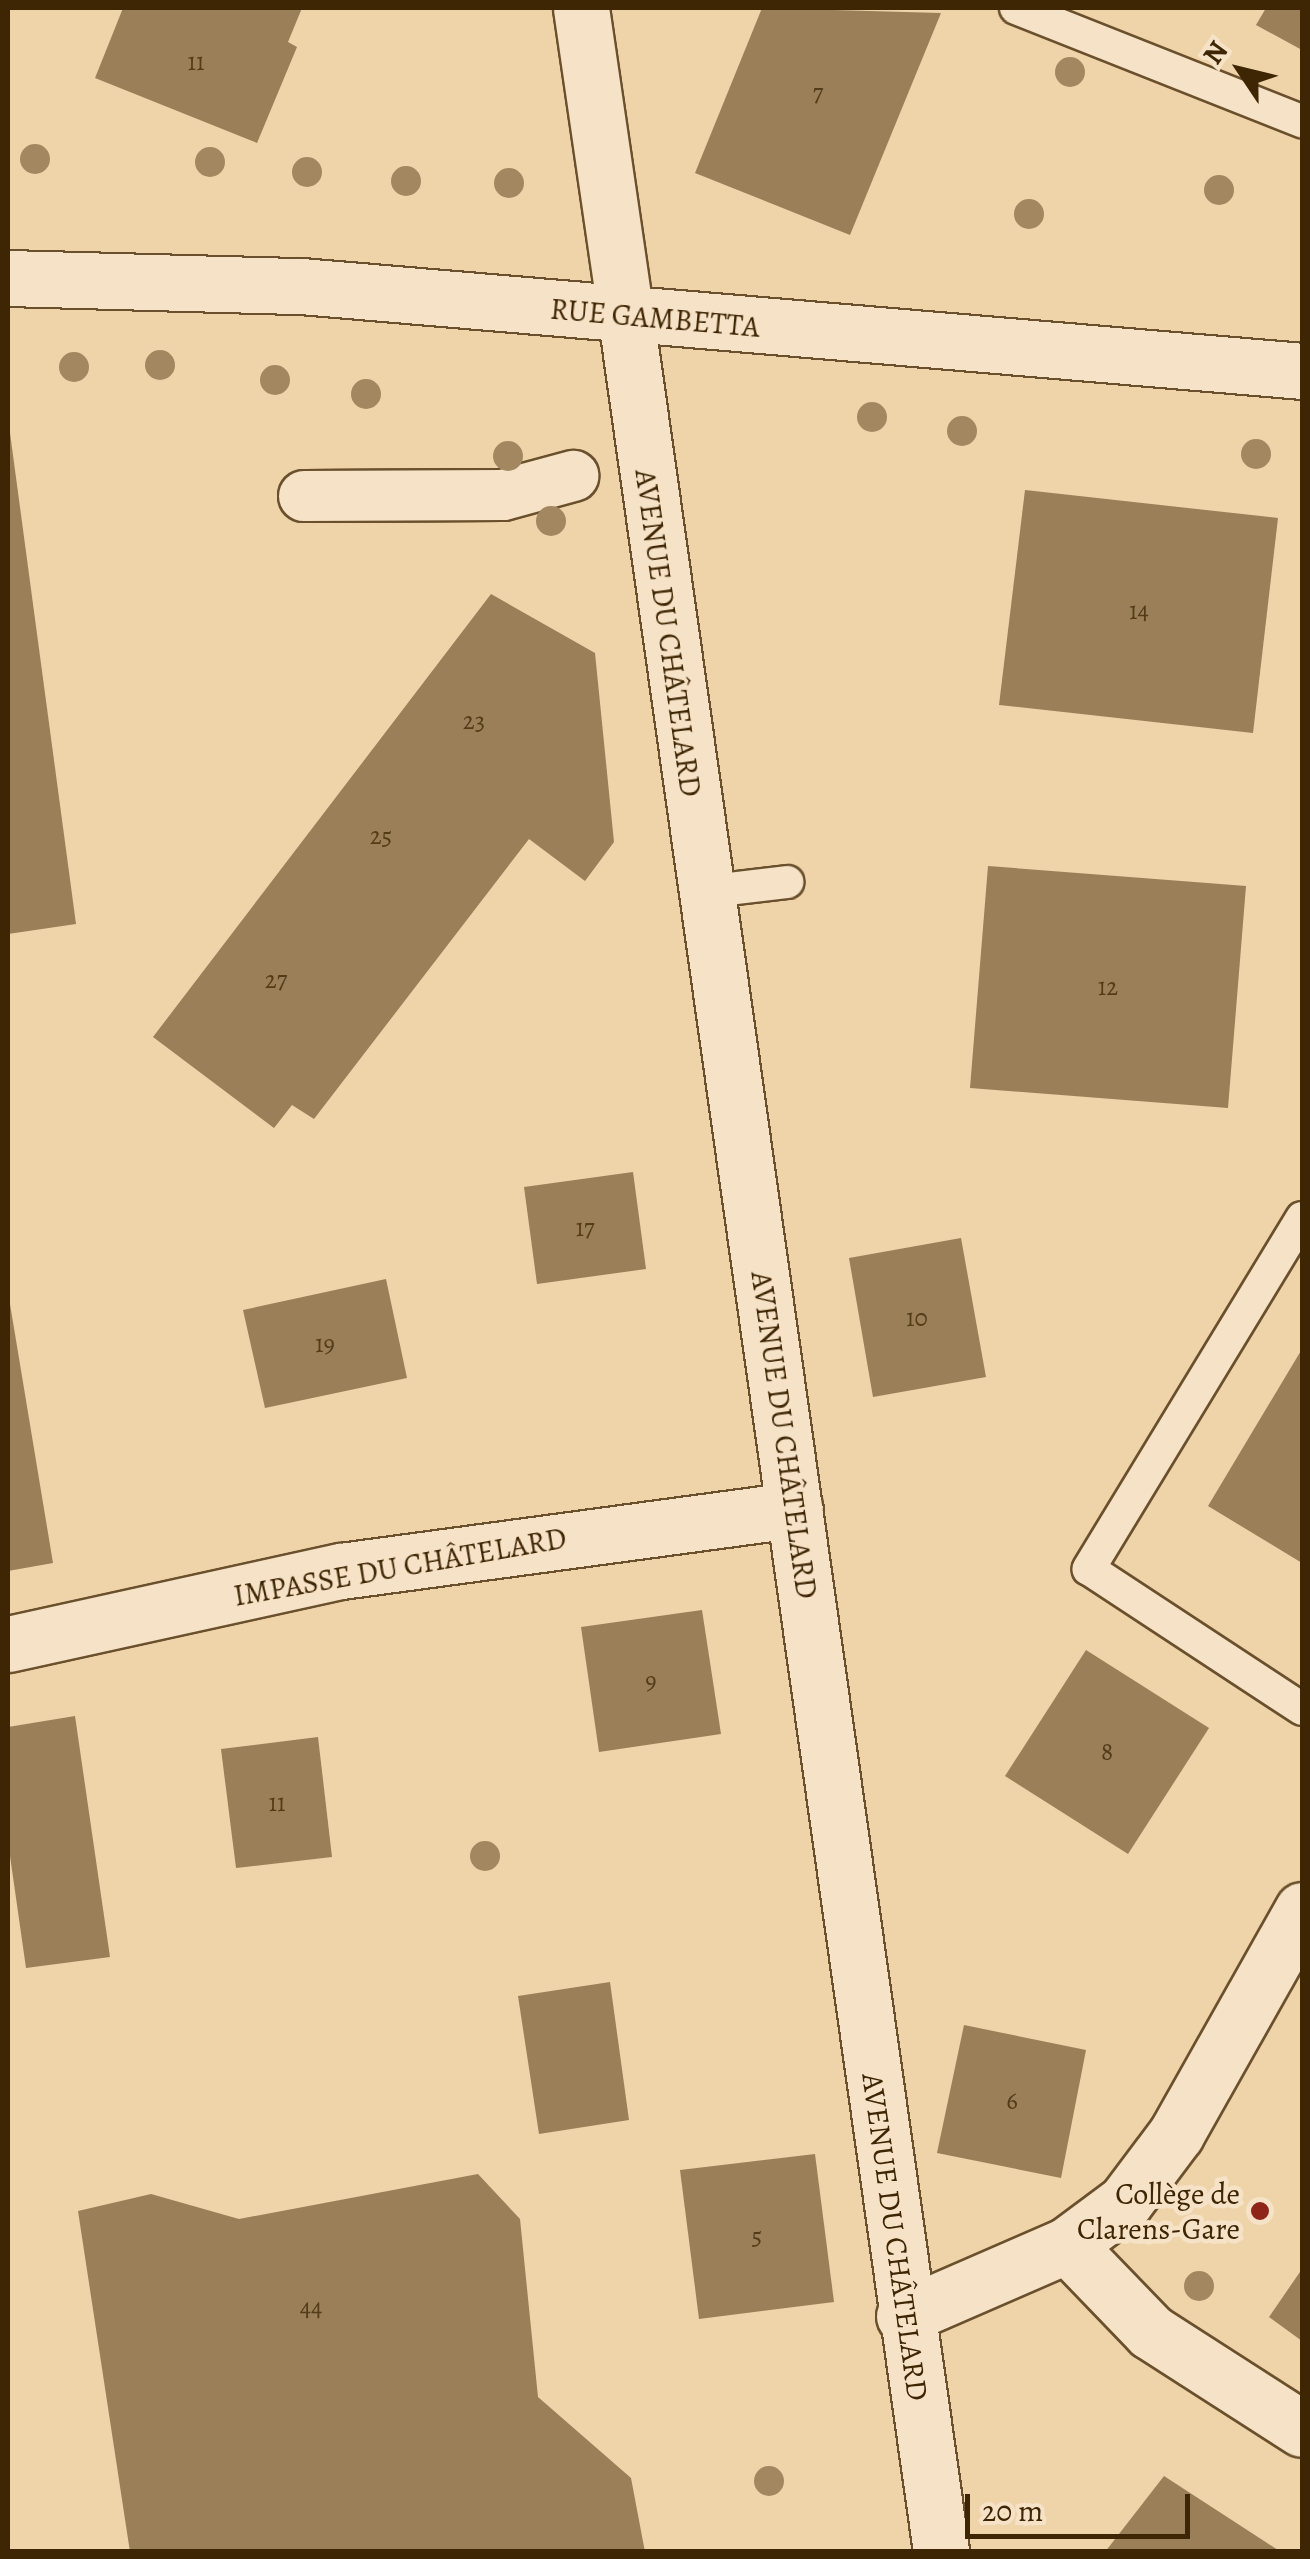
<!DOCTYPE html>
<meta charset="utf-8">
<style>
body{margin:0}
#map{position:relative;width:1310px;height:2559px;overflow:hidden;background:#efd3a9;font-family:Alegreya,serif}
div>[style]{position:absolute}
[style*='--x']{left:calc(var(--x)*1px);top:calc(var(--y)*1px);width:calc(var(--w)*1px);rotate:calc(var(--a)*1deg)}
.building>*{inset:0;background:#9a7f59}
.roads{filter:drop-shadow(2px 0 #6a502c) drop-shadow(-2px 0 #6a502c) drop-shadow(0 2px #6a502c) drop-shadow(0 -2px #6a502c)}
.service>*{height:32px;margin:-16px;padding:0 16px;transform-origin:16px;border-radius:16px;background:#f5e2c7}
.pedestrian>*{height:50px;margin:-25px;padding:0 25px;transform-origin:25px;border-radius:25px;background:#f5e2c7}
.minor>*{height:55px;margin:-27.5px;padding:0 27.5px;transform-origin:27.5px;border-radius:27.5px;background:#f5e2c7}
.tertiary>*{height:55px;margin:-27.5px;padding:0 27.5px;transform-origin:27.5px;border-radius:27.5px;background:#f5e2c7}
.secondary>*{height:55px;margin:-27.5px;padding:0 27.5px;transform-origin:27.5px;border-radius:27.5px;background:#f5e2c7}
.trees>*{width:30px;height:30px;margin:-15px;border-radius:50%;background:#a28761}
.dots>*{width:28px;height:28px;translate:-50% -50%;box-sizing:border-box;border:5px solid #f5e2c7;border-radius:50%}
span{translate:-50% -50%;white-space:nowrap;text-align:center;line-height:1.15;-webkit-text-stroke:9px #f5e2c7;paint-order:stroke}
.number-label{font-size:25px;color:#553c18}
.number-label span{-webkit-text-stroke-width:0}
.street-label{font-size:30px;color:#3e2503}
.poi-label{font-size:30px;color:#3e2503}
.right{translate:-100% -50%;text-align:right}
.frame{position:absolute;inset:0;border:10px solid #3e2503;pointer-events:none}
.north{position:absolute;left:1190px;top:20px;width:100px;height:100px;-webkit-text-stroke:8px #f5e2c7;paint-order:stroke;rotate:305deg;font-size:28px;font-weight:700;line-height:40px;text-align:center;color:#3e2503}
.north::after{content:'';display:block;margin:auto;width:35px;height:45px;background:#3e2503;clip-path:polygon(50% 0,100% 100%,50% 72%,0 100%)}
.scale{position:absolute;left:965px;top:2494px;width:225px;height:45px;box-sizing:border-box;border:5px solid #3e2503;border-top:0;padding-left:12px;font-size:30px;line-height:35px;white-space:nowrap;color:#3e2503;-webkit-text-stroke:8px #f5e2c7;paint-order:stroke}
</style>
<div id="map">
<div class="building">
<i style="clip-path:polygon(123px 8px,302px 8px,288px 42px,297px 47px,257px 143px,95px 78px)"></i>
<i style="clip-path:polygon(762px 8px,941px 13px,850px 235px,695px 173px)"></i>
<i style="clip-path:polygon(1266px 8px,1302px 8px,1302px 50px,1256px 25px)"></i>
<i style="clip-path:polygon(8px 418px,76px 924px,8px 934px)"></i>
<i style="clip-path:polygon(1025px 490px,1278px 518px,1253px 733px,999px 705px)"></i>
<i style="clip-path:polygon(491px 594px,595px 653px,614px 842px,585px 881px,529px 839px,314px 1119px,292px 1105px,274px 1128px,153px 1037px)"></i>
<i style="clip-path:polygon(988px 866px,1246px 886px,1228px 1108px,970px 1088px)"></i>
<i style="clip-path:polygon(633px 1172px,646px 1269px,537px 1284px,524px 1187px)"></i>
<i style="clip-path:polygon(961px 1238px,986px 1377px,873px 1397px,849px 1258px)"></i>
<i style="clip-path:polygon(386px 1279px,407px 1378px,265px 1408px,243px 1310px)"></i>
<i style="clip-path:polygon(8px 1292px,53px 1563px,8px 1571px)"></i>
<i style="clip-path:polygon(1302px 1349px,1302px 1563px,1208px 1506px)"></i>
<i style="clip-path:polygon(702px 1610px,721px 1734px,599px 1752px,581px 1627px)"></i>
<i style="clip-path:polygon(1086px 1650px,1209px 1728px,1128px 1854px,1005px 1776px)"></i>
<i style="clip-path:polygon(75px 1716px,110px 1957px,26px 1968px,8px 1842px,8px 1727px)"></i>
<i style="clip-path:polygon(318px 1737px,332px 1857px,236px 1868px,221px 1749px)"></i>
<i style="clip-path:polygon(610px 1982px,629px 2120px,539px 2134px,518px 1996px)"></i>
<i style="clip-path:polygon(964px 2025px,1086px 2050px,1061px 2178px,937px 2153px)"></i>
<i style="clip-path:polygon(815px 2154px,834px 2302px,699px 2319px,680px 2170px)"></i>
<i style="clip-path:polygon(478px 2174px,520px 2219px,538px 2397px,631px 2478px,645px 2552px,130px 2552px,78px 2211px,151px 2194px,239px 2219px)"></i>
<i style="clip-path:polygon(1302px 2269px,1302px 2341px,1269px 2317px)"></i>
<i style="clip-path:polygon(1164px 2476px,1281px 2552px,1105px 2552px)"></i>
</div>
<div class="roads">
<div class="service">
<i style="--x:1016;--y:8;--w:308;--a:21.6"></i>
<i style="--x:703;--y:892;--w:85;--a:-6.8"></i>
<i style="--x:1302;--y:1218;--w:411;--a:121.3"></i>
<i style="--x:1089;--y:1569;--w:255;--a:33.3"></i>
</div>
<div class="pedestrian">
<i style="--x:304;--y:496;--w:199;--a:-0.3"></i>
<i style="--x:503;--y:495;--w:73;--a:-15.2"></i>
</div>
<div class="minor">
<i style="--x:581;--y:8;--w:313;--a:81.7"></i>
<i style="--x:8;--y:1644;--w:341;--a:-12.4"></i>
<i style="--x:341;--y:1571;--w:458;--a:-7.7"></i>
<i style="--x:1067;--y:2245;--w:121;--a:46"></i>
<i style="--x:1151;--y:2332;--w:179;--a:32.7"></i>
<i style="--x:904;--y:2316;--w:178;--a:-23.5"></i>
<i style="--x:1067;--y:2245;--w:72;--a:-36.6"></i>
<i style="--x:1125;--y:2202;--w:85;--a:-53.1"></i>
<i style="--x:1176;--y:2134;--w:257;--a:-60.6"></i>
</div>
<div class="tertiary">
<i style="--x:626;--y:318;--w:2256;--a:81.97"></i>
</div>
<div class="secondary">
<i style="--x:8;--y:278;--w:293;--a:1.6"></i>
<i style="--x:301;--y:286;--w:1005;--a:4.85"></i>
</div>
</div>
<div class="trees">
<i style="left:1070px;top:72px"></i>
<i style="left:35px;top:159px"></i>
<i style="left:210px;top:162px"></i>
<i style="left:307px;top:172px"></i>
<i style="left:406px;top:181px"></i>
<i style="left:509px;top:183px"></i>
<i style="left:1219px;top:190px"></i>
<i style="left:1029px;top:214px"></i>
<i style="left:160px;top:365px"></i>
<i style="left:74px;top:367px"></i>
<i style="left:275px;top:380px"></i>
<i style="left:366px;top:394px"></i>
<i style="left:872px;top:417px"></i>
<i style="left:962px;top:431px"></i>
<i style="left:1256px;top:454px"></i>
<i style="left:508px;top:456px"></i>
<i style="left:551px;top:521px"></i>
<i style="left:485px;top:1856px"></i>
<i style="left:1199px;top:2286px"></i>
<i style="left:769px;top:2481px"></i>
</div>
<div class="dots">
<i style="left:1260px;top:2211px;background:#8f2418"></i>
</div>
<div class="number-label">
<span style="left:196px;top:62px">11</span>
<span style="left:818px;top:93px">7</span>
<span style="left:1139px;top:611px">14</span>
<span style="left:474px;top:721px">23</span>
<span style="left:381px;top:836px">25</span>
<span style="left:276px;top:980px">27</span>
<span style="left:1108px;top:987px">12</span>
<span style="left:585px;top:1228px">17</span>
<span style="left:917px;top:1318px">10</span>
<span style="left:325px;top:1344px">19</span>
<span style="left:651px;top:1681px">9</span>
<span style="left:1107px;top:1752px">8</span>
<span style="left:277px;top:1803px">11</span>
<span style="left:1012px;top:2101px">6</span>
<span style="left:757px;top:2236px">5</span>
<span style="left:311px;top:2308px">44</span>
</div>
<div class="street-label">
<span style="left:655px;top:318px;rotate:5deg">RUE GAMBETTA</span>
<span style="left:668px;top:633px;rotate:82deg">AVENUE DU CHÂTELARD</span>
<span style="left:784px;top:1435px;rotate:82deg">AVENUE DU CHÂTELARD</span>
<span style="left:400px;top:1567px;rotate:-10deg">IMPASSE DU CHÂTELARD</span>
<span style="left:895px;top:2237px;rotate:82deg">AVENUE DU CHÂTELARD</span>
</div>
<div class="poi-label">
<span class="right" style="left:1240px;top:2211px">Collège de<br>Clarens-Gare</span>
</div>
<div class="frame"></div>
<div class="north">N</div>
<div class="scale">20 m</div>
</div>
